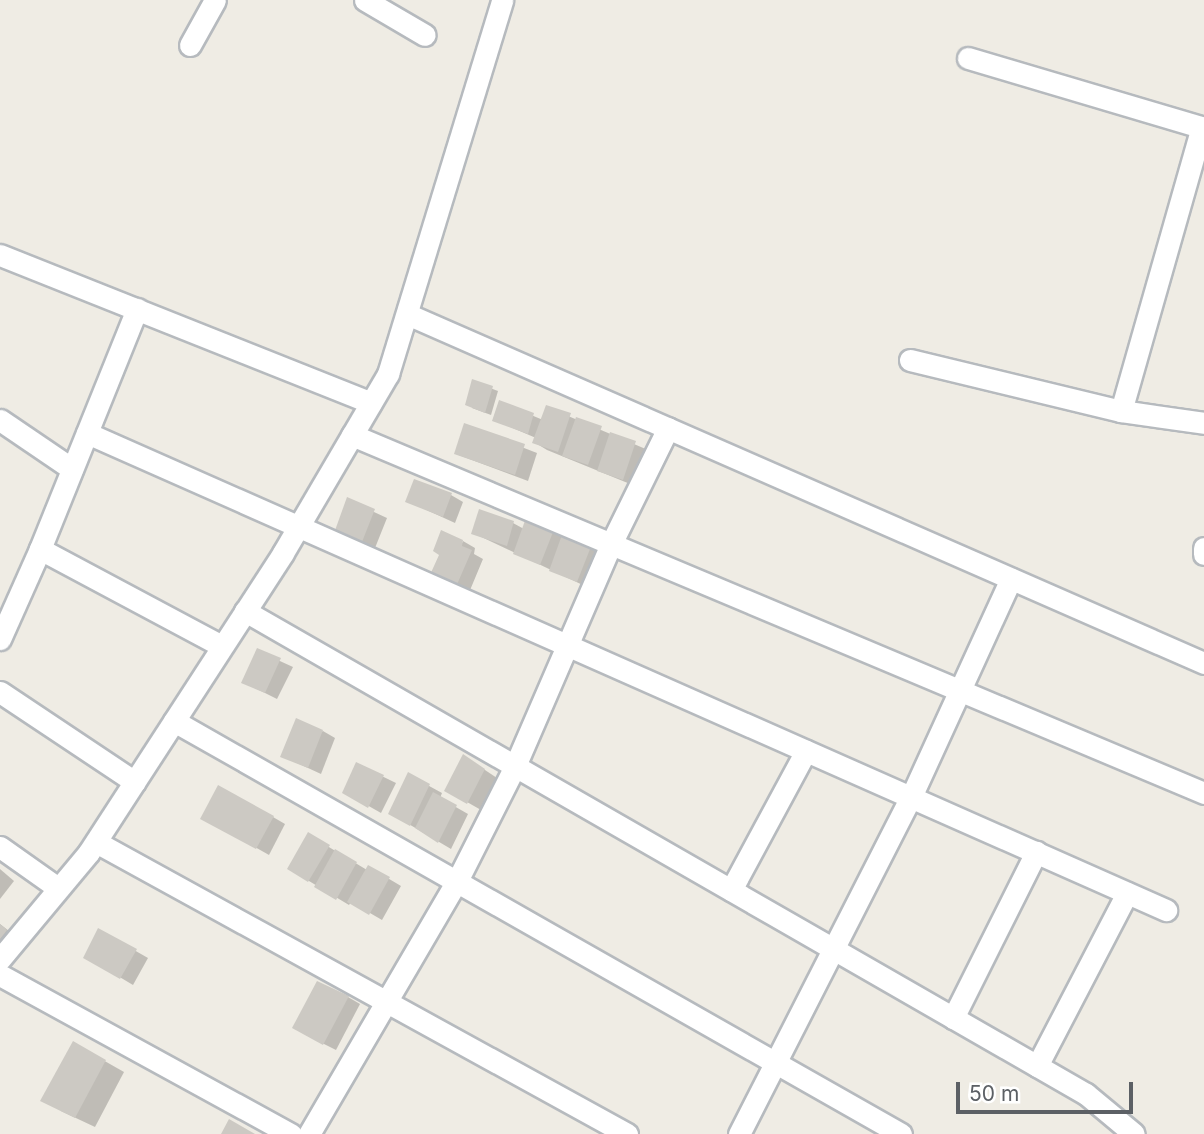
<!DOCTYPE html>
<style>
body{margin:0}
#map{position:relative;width:1204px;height:1134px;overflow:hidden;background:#efece4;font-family:Inter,sans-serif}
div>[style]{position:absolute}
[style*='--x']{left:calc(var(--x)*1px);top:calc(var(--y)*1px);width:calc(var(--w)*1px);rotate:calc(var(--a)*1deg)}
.shadow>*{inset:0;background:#0003}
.building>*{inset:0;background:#ccc9c3}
.roads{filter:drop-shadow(2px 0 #b6babe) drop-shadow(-2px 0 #b6babe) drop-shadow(0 2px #b6babe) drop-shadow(0 -2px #b6babe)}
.minor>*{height:21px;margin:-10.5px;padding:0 10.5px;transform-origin:10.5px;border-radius:10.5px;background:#fff}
span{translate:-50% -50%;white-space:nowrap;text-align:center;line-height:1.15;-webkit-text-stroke:5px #fff;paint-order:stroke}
.scale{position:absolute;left:956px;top:1082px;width:177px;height:32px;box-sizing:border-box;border:4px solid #5c6065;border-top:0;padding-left:9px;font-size:21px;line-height:24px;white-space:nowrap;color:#5c6065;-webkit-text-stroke:5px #fff;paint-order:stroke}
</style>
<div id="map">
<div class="shadow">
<i style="clip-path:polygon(474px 382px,498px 391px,491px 415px,472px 408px)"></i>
<i style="clip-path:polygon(500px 402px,543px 420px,547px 407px,648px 450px,635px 486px,547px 450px,534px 442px,536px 438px,494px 420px)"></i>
<i style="clip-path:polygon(465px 425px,537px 453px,528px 481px,456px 454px)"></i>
<i style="clip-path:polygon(451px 495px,463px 502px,455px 523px,407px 501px)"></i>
<i style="clip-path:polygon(348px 500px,387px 518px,373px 553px,347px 542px)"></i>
<i style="clip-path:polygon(513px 523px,524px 529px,555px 529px,604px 553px,589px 588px,473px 533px)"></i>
<i style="clip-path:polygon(463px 541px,475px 548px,474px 554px,483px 559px,468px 595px,444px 583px)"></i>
<i style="clip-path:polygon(258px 651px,293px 667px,277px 699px,243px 682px)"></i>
<i style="clip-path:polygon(323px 731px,335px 738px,321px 774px,282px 756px)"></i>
<i style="clip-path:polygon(357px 764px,396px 783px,381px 813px,344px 792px)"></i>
<i style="clip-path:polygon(476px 764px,497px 778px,481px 810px,446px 790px)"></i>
<i style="clip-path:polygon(409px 775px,442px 793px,440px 798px,468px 814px,451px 849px,390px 813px)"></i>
<i style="clip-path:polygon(273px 817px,285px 824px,269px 855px,203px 818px)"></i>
<i style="clip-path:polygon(309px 835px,367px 870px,369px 867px,401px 886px,382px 920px,351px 902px,349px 905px,289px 869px)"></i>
<i style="clip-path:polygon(0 869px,14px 881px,0 899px)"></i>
<i style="clip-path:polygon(0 924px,18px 938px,0 955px)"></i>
<i style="clip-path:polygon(99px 930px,148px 958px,133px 985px,86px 957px)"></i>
<i style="clip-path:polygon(348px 997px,360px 1004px,336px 1050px,306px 1035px)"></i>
<i style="clip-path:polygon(73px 1043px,124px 1072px,95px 1127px,61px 1111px)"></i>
</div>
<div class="building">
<i style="clip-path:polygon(472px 379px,493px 386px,485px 413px,465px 405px)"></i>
<i style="clip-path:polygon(499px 400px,534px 413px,528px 434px,492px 421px)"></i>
<i style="clip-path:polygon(546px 405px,571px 413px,558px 452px,532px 443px)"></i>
<i style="clip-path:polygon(576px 417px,602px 426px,588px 465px,562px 456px)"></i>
<i style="clip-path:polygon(464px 423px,525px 444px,515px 475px,454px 454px)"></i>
<i style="clip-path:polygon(610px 432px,636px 441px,623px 480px,597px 471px)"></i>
<i style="clip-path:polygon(414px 479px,452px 493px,443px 517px,405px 502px)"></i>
<i style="clip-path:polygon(347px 497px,375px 509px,360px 547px,333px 536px)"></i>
<i style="clip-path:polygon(479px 509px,514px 521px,507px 546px,471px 534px)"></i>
<i style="clip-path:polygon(527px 515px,555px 527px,540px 565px,513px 554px)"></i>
<i style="clip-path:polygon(441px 530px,463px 540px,462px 546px,472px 550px,455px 589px,429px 577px,439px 555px,433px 551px)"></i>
<i style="clip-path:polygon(563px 532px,592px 544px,577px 582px,549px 571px)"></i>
<i style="clip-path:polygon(257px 648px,281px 658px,265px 693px,241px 683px)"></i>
<i style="clip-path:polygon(296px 718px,323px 730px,308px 768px,280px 757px)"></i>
<i style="clip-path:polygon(463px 754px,485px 769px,467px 804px,444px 791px)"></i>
<i style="clip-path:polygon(356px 762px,384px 775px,368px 808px,342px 793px)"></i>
<i style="clip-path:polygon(408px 772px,430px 784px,410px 826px,388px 814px)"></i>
<i style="clip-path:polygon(218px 785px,274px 816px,256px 849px,200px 819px)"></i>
<i style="clip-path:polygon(433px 792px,457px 805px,438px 843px,415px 828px)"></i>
<i style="clip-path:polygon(308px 832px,330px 845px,308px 882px,287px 869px)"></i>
<i style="clip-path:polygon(335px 849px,357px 862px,336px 900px,314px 887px)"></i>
<i style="clip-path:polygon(368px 865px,390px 877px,369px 915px,347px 902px)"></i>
<i style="clip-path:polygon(0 924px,7px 930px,0 939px)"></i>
<i style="clip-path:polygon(98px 928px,137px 949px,120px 979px,83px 958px)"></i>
<i style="clip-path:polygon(317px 981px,349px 996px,323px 1045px,292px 1028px)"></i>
<i style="clip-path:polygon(73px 1041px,106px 1060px,75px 1118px,40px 1101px)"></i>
<i style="clip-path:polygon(229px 1119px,255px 1134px,221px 1134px)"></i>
</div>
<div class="roads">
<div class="minor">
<i style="--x:365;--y:0;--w:69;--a:30.3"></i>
<i style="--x:190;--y:45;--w:51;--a:-60.9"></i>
<i style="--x:968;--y:58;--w:246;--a:16.5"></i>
<i style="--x:0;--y:255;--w:399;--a:21.7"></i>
<i style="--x:407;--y:314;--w:870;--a:23.65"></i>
<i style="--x:910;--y:360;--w:217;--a:13.6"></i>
<i style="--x:1121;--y:411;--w:84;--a:8.2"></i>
<i style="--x:1121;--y:411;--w:295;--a:-74.1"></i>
<i style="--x:0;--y:420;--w:87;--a:34.2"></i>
<i style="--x:87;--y:433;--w:1180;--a:23.85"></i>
<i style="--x:352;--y:435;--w:924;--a:22.79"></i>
<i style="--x:1204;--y:548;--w:6;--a:90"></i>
<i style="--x:40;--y:549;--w:206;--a:28.1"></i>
<i style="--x:245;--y:611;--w:970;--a:29.87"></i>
<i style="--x:1086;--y:1094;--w:62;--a:39.8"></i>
<i style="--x:0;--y:639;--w:98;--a:-66"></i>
<i style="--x:40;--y:549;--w:259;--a:-68"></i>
<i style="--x:0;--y:692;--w:162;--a:33.7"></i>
<i style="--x:174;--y:721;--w:836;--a:29.6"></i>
<i style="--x:96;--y:842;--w:606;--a:28.81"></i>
<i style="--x:0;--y:847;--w:71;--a:35.3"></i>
<i style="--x:731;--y:890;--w:158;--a:-61.7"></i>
<i style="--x:0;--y:959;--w:139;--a:-50.2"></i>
<i style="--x:89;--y:852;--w:356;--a:-57"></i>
<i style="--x:283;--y:553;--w:208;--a:-59.6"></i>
<i style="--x:388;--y:374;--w:391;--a:-73"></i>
<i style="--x:0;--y:975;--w:332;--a:28.7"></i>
<i style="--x:953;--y:1018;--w:186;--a:-63.4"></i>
<i style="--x:1037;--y:1066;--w:195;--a:-62.5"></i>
<i style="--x:309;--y:1134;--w:293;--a:-59.7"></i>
<i style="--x:457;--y:881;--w:129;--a:-63.2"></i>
<i style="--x:515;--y:766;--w:242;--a:-66.6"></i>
<i style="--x:611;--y:544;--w:129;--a:-63.8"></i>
<i style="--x:739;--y:1134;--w:378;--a:-63"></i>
<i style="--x:911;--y:797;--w:240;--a:-65.4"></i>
</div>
</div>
<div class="scale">50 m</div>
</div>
